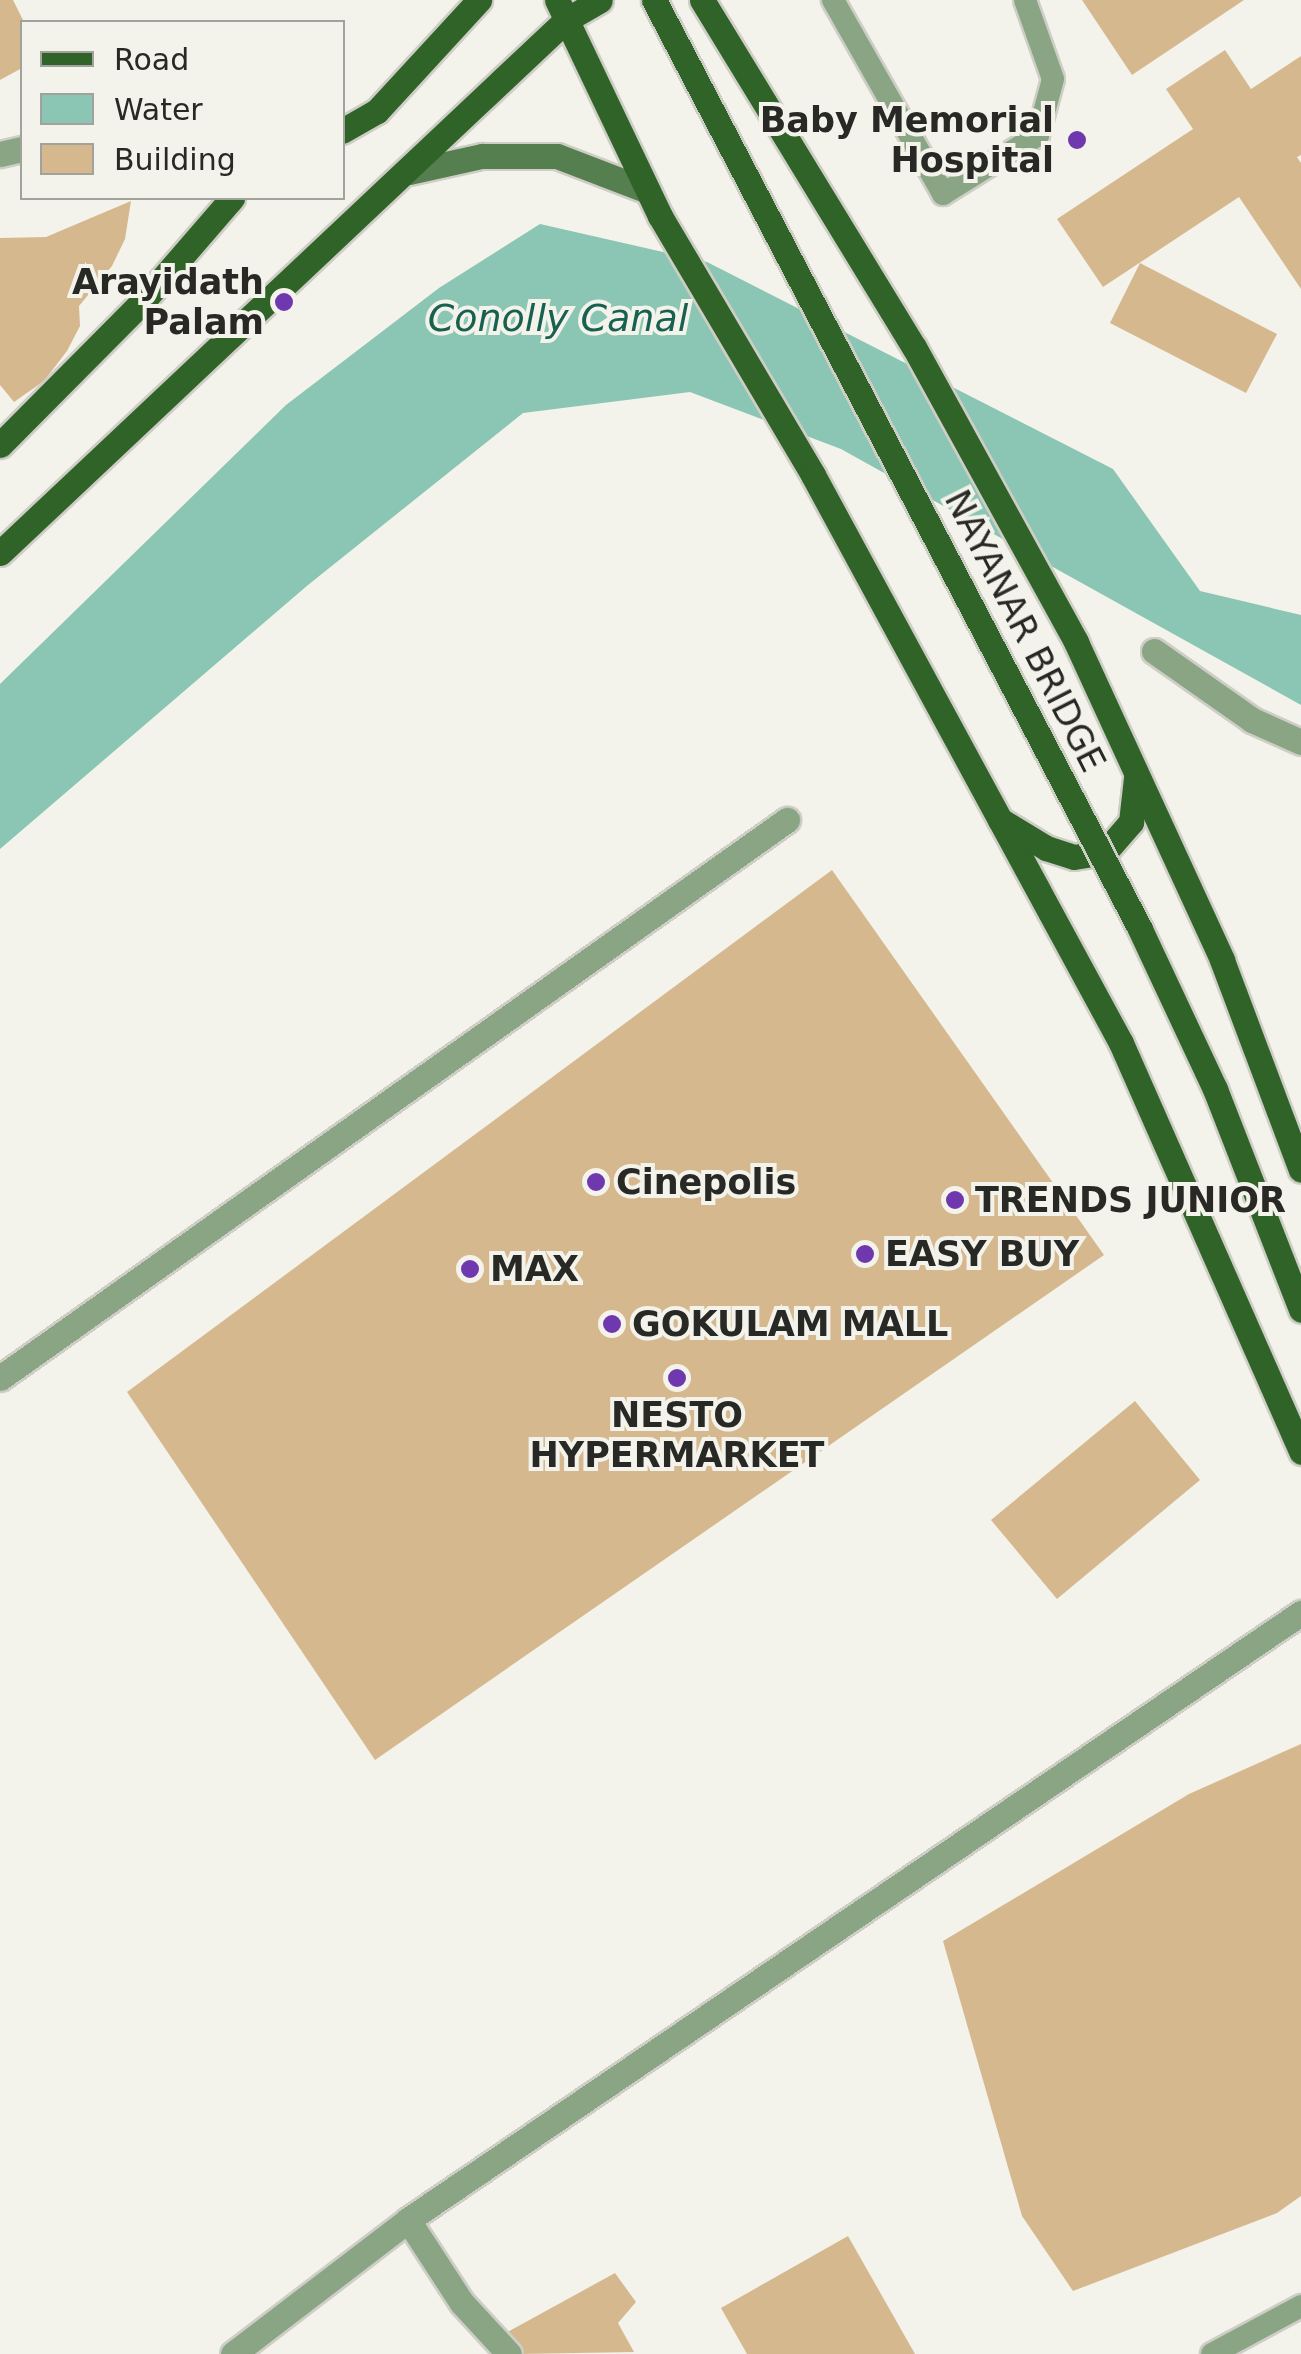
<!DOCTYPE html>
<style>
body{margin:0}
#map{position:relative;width:1301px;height:2354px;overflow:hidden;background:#f3f3eb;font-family:"DejaVu Sans",sans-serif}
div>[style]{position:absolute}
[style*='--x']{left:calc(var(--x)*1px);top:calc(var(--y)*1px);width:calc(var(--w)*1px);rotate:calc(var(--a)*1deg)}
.water>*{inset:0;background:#8bc5b3}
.building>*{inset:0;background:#d6b88f}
.roads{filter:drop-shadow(2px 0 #cecec7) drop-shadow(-2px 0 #cecec7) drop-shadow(0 2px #cecec7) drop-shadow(0 -2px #cecec7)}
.lane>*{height:22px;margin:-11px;padding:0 11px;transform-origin:11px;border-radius:11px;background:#89a584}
.street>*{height:25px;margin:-12.5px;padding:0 12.5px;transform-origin:12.5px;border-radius:12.5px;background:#89a584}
.secondary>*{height:25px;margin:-12.5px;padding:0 12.5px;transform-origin:12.5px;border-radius:12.5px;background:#567f4f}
.primary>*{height:25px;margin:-12.5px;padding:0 12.5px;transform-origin:12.5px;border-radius:12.5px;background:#306327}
.bridges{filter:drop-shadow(2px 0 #cecec7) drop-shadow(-2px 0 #cecec7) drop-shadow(0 2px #cecec7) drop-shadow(0 -2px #cecec7)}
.primary-bridge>*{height:25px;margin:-12.5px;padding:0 12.5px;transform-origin:12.5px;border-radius:12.5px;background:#306327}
.dots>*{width:28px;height:28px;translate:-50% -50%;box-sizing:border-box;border:5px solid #f3f3eb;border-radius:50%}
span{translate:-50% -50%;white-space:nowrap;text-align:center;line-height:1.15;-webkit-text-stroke:8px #f3f3eb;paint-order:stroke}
.poi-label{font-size:35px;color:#282825;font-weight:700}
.right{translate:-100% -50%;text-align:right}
.left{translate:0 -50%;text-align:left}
.street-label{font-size:35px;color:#282825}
.water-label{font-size:38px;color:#186150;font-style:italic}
.legend{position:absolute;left:20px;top:20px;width:325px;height:180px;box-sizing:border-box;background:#f3f3eb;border:2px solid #a2a29c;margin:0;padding:12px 18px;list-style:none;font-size:30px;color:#282825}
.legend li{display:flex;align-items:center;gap:20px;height:50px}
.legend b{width:50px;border:2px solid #a2a29c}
</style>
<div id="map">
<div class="water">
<i style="clip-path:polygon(540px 224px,707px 262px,1113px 469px,1200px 591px,1301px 615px,1301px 705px,841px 449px,690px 392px,523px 413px,308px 585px,0 849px,0 684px,286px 405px,439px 288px)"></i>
</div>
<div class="building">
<i style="clip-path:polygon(0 0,13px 0,24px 22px,22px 68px,0 80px)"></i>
<i style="clip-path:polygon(1082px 0,1244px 0,1132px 75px)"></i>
<i style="clip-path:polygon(1225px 50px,1251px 89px,1301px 56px,1301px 155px,1297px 157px,1301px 163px,1301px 289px,1239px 197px,1103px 287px,1057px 219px,1193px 129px,1166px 89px)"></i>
<i style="clip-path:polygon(131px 201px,125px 239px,112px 266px,79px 306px,80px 326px,67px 351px,44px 381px,14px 402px,0 385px,0 238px,46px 237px)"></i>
<i style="clip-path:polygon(1140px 263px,1277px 334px,1246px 393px,1110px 323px)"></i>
<i style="clip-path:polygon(832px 870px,1104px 1255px,375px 1760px,127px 1392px)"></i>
<i style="clip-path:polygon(1135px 1401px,1200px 1480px,1057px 1599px,991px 1520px)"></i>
<i style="clip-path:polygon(1301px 1744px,1301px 2196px,1277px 2213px,1073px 2291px,1022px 2216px,943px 1941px,1189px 1794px)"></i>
<i style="clip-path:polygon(848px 2236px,915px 2354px,747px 2354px,721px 2308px)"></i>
<i style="clip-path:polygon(615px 2273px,636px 2302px,618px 2323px,634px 2352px,519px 2354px,504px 2334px)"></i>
</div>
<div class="roads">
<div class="lane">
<i style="--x:833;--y:0;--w:223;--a:60.4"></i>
<i style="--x:943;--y:194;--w:112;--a:-31.8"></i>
<i style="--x:1038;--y:135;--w:58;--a:-75"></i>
<i style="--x:1053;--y:79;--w:84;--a:-109.5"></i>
<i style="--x:1212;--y:2354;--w:101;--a:-28.3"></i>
</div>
<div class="street">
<i style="--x:0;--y:154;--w:23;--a:-13"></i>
<i style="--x:1154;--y:651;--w:120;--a:35.1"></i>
<i style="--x:1252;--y:720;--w:54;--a:24.2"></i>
<i style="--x:0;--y:1378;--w:965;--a:-35.34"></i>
<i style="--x:408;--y:2220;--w:99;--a:57"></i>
<i style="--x:462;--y:2303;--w:69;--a:47.3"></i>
<i style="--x:233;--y:2354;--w:220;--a:-37.4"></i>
<i style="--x:408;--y:2220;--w:1080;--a:-34.21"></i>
</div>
<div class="secondary">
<i style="--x:409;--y:172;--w:75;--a:-12.4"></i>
<i style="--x:482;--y:156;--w:75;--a:0"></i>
<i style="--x:557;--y:156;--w:97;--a:21"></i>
</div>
<div class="primary">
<i style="--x:557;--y:0;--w:239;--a:64.5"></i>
<i style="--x:660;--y:216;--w:301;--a:59.4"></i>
<i style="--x:813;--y:475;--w:646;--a:61.53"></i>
<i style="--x:1121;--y:1043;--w:447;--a:66.2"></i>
<i style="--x:702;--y:0;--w:407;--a:58.6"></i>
<i style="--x:914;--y:347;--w:337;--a:61.2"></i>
<i style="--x:1076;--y:642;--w:350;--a:65.3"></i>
<i style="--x:1222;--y:960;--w:224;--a:69.4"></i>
<i style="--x:342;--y:131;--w:40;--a:-29.7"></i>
<i style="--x:377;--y:111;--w:151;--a:-47.4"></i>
<i style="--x:0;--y:445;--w:204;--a:-45.2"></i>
<i style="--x:144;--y:300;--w:135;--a:-49.2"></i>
<i style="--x:0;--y:553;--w:777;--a:-43.28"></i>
<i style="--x:566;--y:20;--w:39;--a:-30"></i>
<i style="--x:1000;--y:820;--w:54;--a:31.3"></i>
<i style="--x:1046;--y:848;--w:29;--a:18"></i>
<i style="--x:1074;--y:857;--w:31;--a:-9"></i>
<i style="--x:1105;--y:852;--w:40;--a:-49"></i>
<i style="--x:1131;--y:822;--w:44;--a:-83.5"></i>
</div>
</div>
<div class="bridges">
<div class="primary-bridge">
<i style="--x:654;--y:0;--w:1048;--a:62.38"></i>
<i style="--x:1140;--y:929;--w:177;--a:64.9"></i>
<i style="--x:1215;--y:1089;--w:237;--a:68.7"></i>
</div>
</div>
<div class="dots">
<i style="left:1077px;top:140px;background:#7038ae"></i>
<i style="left:284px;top:302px;background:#7038ae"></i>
<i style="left:596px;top:1182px;background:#7038ae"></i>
<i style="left:955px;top:1200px;background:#7038ae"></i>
<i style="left:865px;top:1254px;background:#7038ae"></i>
<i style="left:470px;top:1269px;background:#7038ae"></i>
<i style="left:612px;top:1324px;background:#7038ae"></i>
<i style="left:677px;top:1378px;background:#7038ae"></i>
</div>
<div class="poi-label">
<span class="right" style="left:1054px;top:140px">Baby Memorial<br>Hospital</span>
<span class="right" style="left:264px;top:302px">Arayidath<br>Palam</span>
<span class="left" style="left:616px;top:1182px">Cinepolis</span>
<span class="left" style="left:975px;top:1200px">TRENDS JUNIOR</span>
<span class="left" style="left:885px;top:1254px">EASY BUY</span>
<span class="left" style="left:490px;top:1269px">MAX</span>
<span class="left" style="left:632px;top:1324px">GOKULAM MALL</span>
<span style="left:677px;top:1435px">NESTO<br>HYPERMARKET</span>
</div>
<div class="street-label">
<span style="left:1025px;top:631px;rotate:63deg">NAYANAR BRIDGE</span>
</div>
<div class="water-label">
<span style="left:558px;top:319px">Conolly Canal</span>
</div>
<ul class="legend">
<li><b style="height:12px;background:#306327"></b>Road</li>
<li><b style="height:28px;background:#8bc5b3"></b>Water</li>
<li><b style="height:28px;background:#d6b88f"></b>Building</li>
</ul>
</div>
